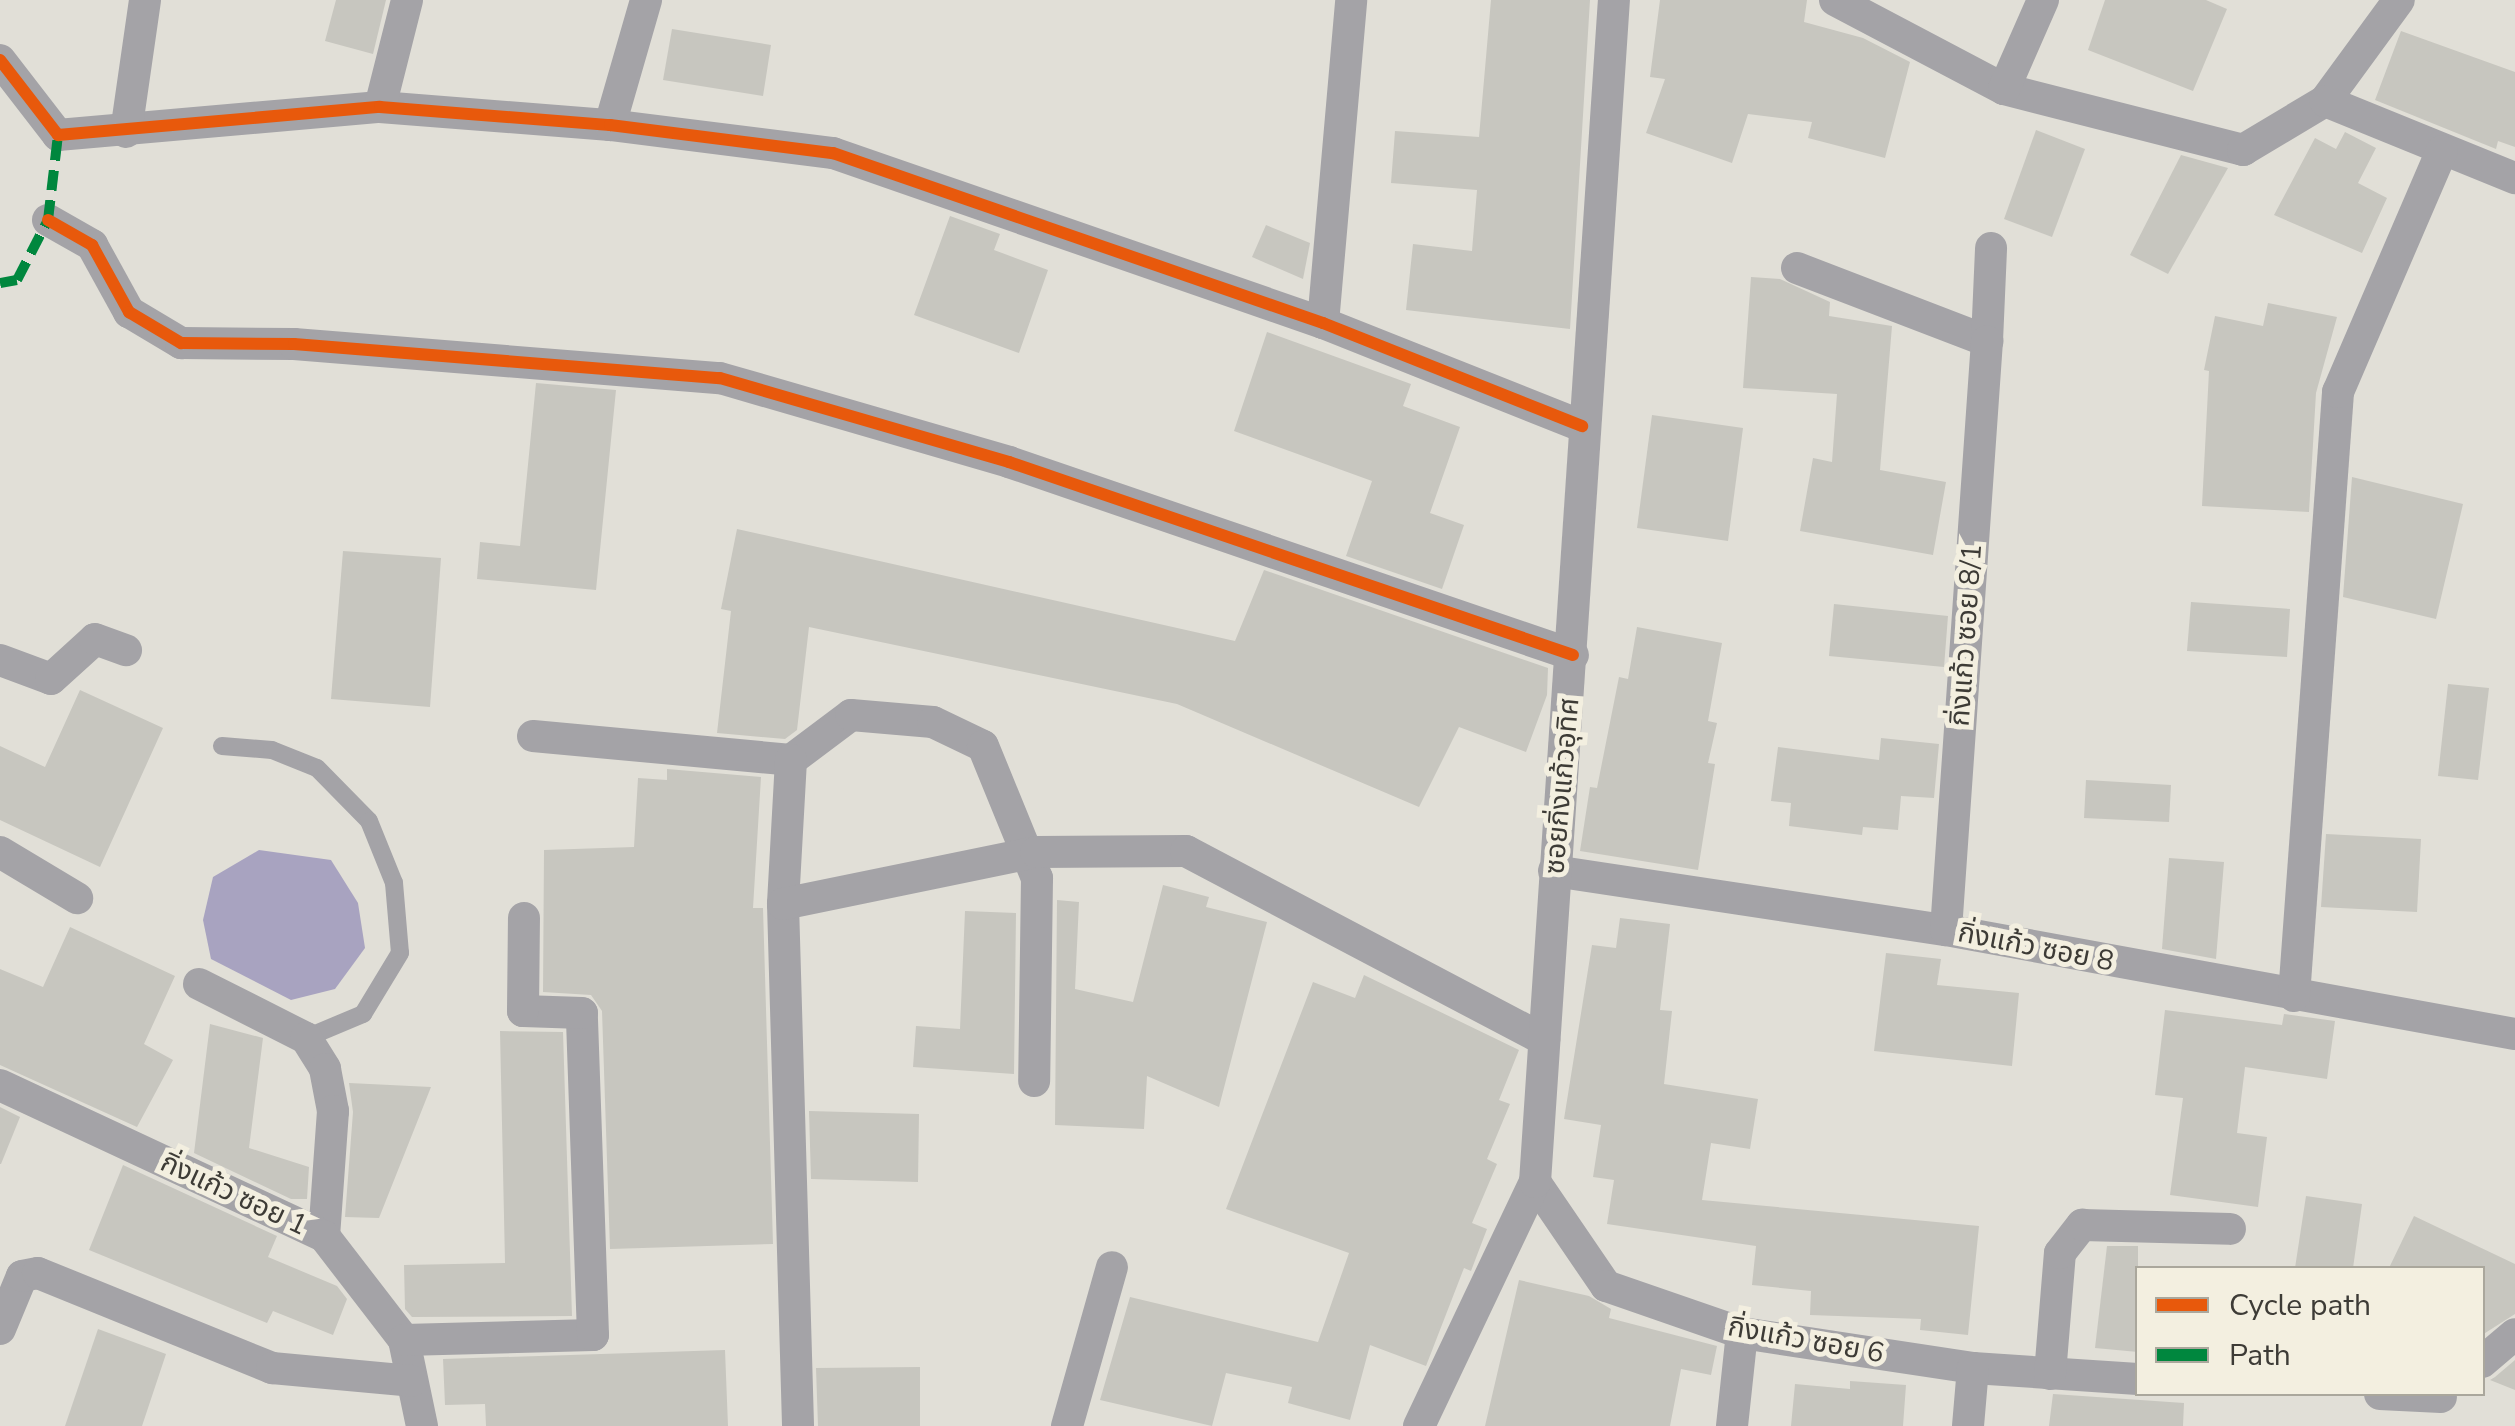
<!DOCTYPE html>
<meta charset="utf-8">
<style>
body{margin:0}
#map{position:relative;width:2515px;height:1426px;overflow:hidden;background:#e1dfd7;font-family:"Nunito Sans","Noto Sans Thai",sans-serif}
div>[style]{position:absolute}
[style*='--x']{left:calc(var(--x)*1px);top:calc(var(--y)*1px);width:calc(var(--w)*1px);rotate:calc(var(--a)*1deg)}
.water>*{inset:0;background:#a8a3c0}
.building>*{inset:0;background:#c7c6bf}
.service>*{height:18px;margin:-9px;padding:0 9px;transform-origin:9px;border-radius:9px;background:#a4a3a7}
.minor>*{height:32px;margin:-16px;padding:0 16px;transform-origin:16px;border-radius:16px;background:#a4a3a7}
.quiet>*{height:10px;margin-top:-5px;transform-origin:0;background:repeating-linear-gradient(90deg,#00873e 0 20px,transparent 0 30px)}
.cycleway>*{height:12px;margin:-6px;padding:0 6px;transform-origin:6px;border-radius:6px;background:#e8590c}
span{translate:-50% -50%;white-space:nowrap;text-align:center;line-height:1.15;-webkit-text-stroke:10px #f3efe0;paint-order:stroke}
.street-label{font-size:28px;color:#3d3b36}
.legend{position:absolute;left:2135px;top:1266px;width:350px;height:130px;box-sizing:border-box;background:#f3efe0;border:2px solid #aaa79c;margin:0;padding:12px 18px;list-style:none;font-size:30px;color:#3d3b36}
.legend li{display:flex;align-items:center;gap:20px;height:50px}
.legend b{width:50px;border:2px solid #aaa79c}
</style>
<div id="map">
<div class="water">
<i style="clip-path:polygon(259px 850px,331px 860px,358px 903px,365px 948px,335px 989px,291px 1000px,211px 959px,203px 920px,213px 877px)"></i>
</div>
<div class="building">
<i style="clip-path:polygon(336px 0,386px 0,373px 54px,325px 41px)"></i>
<i style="clip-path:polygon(1491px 0,1590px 0,1570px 329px,1406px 310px,1413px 244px,1472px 251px,1477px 190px,1391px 183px,1395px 131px,1479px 137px)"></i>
<i style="clip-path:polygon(1660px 0,1807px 0,1804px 22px,1863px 38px,1910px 62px,1885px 158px,1808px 138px,1812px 122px,1748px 114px,1732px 163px,1646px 133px,1665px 79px,1650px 77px)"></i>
<i style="clip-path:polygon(2105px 0,2206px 0,2227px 9px,2193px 91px,2088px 50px)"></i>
<i style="clip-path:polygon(672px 29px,771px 45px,763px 96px,663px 80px)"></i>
<i style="clip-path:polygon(2401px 31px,2515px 72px,2515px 147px,2498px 141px,2496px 149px,2375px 100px)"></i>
<i style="clip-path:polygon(2036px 130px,2085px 149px,2052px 237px,2004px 219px)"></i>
<i style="clip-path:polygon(2345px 132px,2376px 148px,2358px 183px,2387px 198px,2362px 253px,2274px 215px,2315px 138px,2336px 149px)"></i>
<i style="clip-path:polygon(2181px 155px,2228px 168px,2168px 274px,2130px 255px)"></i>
<i style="clip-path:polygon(950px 216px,1000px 234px,994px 250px,1048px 270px,1019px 353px,914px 315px)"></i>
<i style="clip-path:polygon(1266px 225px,1310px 243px,1303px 279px,1252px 257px)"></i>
<i style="clip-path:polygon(1751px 277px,1780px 279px,1830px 302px,1829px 316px,1892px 326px,1880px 470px,1946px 482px,1933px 555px,1800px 531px,1813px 458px,1832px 462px,1837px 394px,1743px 388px)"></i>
<i style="clip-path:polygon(2268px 303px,2337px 317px,2316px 393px,2309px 512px,2202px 506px,2209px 371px,2204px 370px,2215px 316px,2263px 326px)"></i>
<i style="clip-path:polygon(1267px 332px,1411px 384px,1403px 406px,1460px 427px,1430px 513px,1464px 525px,1442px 589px,1346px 556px,1372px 481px,1234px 431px)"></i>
<i style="clip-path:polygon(536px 383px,616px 390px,596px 590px,477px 579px,480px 542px,520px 546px)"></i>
<i style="clip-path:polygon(1652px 415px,1743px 428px,1728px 541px,1637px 528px)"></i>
<i style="clip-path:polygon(2352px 477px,2463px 504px,2436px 619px,2343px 597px)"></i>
<i style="clip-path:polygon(737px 529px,1235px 641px,1264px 570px,1548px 668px,1547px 695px,1526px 752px,1459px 727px,1419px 807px,1177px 704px,809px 627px,797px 730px,785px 739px,717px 733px,731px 611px,721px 609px)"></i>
<i style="clip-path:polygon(343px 551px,441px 558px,430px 707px,331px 699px)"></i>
<i style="clip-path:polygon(2191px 602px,2290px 609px,2287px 657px,2187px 651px)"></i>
<i style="clip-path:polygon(1834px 604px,1948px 616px,1944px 667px,1829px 656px)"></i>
<i style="clip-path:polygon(1637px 627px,1722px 643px,1708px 721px,1717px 723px,1708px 763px,1715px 764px,1698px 870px,1580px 851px,1590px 787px,1597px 788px,1619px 677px,1628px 679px)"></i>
<i style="clip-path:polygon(2448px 684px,2489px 688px,2478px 780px,2438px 776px)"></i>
<i style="clip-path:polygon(80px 690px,163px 728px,100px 867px,0 820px,0 746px,45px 767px)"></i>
<i style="clip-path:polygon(1881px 738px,1939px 744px,1934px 798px,1901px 796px,1898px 830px,1863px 827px,1862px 835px,1789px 826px,1791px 803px,1771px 801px,1778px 747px,1879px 760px)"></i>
<i style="clip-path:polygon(667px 769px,761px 777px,753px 908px,763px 908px,773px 1244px,610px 1249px,602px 1011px,591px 995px,543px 992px,544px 850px,634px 847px,638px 778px,667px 780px)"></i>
<i style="clip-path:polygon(2086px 780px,2171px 785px,2169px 822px,2084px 818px)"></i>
<i style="clip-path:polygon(2326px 834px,2421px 839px,2417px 912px,2321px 907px)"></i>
<i style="clip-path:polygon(2169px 858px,2224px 862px,2216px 959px,2162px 949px)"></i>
<i style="clip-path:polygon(1163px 885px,1209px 897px,1206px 907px,1267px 922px,1219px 1107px,1147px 1076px,1144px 1129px,1055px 1125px,1057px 900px,1079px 902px,1075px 989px,1133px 1002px)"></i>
<i style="clip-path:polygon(965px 911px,1016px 913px,1014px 1074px,913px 1067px,916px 1026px,960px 1029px)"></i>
<i style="clip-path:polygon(1620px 918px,1670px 924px,1660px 1010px,1672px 1011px,1664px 1084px,1758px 1099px,1750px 1149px,1711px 1143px,1702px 1200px,1979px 1226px,1968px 1335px,1920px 1330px,1921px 1319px,1810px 1315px,1811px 1291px,1752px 1285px,1756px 1246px,1607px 1224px,1614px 1180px,1593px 1177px,1601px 1125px,1564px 1119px,1592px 945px,1616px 948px)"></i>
<i style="clip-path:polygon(70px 927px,175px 976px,144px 1044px,173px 1060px,137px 1127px,0 1065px,0 969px,43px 987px)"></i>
<i style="clip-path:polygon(1886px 953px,1941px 959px,1937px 985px,2019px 993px,2012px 1066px,1874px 1051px)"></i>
<i style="clip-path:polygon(1364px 975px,1519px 1050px,1499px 1100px,1510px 1104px,1487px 1159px,1497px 1164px,1472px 1223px,1487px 1229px,1471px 1271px,1464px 1268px,1426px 1366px,1370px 1345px,1350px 1420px,1288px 1403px,1292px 1387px,1226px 1373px,1212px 1426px,1100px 1400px,1130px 1297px,1318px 1342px,1349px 1253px,1226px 1209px,1313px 982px,1355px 998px)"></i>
<i style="clip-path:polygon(2165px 1010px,2282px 1025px,2284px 1014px,2335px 1021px,2327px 1079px,2245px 1067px,2237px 1133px,2267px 1137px,2258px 1207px,2170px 1195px,2183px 1098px,2155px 1095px)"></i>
<i style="clip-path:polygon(210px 1024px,263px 1038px,249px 1148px,309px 1167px,307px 1199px,291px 1199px,194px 1153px)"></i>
<i style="clip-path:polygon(500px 1031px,563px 1032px,572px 1316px,412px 1317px,405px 1309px,404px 1265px,505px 1263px)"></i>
<i style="clip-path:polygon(349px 1083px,431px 1087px,379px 1218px,345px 1217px,353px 1112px)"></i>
<i style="clip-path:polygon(0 1107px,20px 1117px,1px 1164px,0 1164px)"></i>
<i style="clip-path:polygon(809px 1111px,919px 1114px,918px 1182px,811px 1179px)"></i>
<i style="clip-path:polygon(123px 1165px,277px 1236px,268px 1257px,337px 1286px,347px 1299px,333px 1335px,273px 1311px,267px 1323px,89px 1250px)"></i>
<i style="clip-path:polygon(2306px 1196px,2362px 1204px,2353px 1268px,2295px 1268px)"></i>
<i style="clip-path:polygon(2414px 1216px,2515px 1264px,2515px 1314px,2482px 1335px,2482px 1268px,2389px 1268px)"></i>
<i style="clip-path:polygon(2107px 1246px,2138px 1246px,2138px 1352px,2095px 1348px)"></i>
<i style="clip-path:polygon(1519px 1280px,1589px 1296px,1611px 1309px,1609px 1318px,1717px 1346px,1711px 1375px,1681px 1369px,1670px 1426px,1485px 1426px)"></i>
<i style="clip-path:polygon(98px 1329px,166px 1354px,142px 1426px,65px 1426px)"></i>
<i style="clip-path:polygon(725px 1350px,728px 1426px,486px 1426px,485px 1404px,445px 1405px,443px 1359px)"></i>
<i style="clip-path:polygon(2515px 1360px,2515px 1390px,2490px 1380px,2495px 1377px)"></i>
<i style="clip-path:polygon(920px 1367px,920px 1426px,818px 1426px,816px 1368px)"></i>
<i style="clip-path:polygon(1850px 1381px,1906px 1385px,1903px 1426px,1791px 1426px,1795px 1384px,1850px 1389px)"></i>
<i style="clip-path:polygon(2053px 1394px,2184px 1403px,2183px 1426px,2049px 1426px)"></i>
</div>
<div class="service">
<i style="--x:222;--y:746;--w:50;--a:4.6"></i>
<i style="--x:272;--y:750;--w:48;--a:21.8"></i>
<i style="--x:317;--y:768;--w:74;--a:45.5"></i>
<i style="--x:369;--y:821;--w:67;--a:68"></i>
<i style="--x:394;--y:883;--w:70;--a:85.1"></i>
<i style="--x:400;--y:953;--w:71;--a:121.2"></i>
<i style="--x:363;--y:1014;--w:62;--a:157.2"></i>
</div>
<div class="minor">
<i style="--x:1835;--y:0;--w:191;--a:27.8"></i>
<i style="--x:2004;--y:89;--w:247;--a:14.3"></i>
<i style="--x:2243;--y:150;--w:96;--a:-30.9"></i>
<i style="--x:2325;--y:101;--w:125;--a:-53.8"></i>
<i style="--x:0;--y:60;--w:95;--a:52.3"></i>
<i style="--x:58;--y:135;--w:323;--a:-5"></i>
<i style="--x:380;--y:107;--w:231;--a:4.5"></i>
<i style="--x:610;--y:125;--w:225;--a:7.2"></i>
<i style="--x:833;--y:153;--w:519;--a:19.13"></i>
<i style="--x:1323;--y:323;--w:279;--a:21.7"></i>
<i style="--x:2004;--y:89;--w:97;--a:-66.3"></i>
<i style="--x:2325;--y:101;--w:205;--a:22.1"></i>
<i style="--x:380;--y:107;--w:110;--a:-75.8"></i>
<i style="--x:610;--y:125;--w:130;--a:-73.9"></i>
<i style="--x:126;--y:132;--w:133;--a:-81.8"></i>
<i style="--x:48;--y:220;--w:51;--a:29.6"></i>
<i style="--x:92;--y:245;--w:77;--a:61.1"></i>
<i style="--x:129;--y:312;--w:61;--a:30.8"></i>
<i style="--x:181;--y:343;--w:113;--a:0.5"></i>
<i style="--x:294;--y:344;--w:427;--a:4.6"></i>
<i style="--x:720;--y:378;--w:301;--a:16.2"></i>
<i style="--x:1009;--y:462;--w:596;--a:18.89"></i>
<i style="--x:1797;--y:268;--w:204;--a:21"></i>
<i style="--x:1987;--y:341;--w:93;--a:-87.5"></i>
<i style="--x:1323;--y:323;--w:324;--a:-85"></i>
<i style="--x:0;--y:660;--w:54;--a:20.4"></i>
<i style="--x:51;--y:679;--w:59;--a:-42.3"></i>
<i style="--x:95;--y:639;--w:33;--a:20"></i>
<i style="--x:533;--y:736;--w:259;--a:5.3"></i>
<i style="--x:791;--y:760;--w:75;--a:-36.9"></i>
<i style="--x:851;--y:715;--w:82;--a:4.9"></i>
<i style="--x:933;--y:722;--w:55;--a:25.6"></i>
<i style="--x:983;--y:746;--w:143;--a:67.8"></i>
<i style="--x:1037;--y:878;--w:203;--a:90.8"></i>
<i style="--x:791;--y:760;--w:144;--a:93.2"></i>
<i style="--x:783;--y:904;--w:522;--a:88.35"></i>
<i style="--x:0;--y:852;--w:90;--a:30.9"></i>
<i style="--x:1554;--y:871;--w:396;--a:8.6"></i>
<i style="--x:1946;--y:930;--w:578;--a:10.36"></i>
<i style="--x:783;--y:904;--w:258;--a:-11.6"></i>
<i style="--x:1036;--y:852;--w:150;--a:-0.4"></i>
<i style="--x:1186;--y:851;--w:405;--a:27.8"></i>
<i style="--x:1946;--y:930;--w:590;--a:-86.02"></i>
<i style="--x:199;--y:984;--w:120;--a:26.8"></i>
<i style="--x:306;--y:1038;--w:36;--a:58"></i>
<i style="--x:325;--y:1069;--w:43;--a:79.2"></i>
<i style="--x:333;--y:1111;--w:125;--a:94.1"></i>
<i style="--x:2294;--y:996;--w:606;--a:-85.83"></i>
<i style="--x:2338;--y:392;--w:262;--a:-66.7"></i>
<i style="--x:0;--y:1085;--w:357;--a:25"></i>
<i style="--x:324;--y:1236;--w:131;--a:52.4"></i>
<i style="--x:404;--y:1340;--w:88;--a:78.2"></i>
<i style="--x:1535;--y:1182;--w:126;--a:55.7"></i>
<i style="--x:1606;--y:1286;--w:144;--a:19.1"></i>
<i style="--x:1742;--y:1333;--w:234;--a:8.6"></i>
<i style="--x:1973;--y:1368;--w:165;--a:3.8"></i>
<i style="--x:0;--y:1329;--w:57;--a:-67.5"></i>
<i style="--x:22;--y:1276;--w:16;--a:-11"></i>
<i style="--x:38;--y:1273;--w:253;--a:22.1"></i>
<i style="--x:272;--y:1368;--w:140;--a:5.3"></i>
<i style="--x:404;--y:1340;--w:189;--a:-1.5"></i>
<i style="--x:593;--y:1335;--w:322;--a:-92"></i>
<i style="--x:582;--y:1013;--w:59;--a:-178.1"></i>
<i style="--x:523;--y:1011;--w:93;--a:-89.4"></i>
<i style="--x:2482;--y:1362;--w:43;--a:-40.3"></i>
<i style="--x:2050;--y:1374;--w:121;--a:-85.3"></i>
<i style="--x:2060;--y:1253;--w:36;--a:-52"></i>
<i style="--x:2082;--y:1225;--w:148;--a:1.5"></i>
<i style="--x:2380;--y:1394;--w:61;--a:2.8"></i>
<i style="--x:1067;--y:1426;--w:165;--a:-74.2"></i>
<i style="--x:1419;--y:1426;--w:270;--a:-64.6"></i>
<i style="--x:1535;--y:1182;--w:1185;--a:-86.18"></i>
<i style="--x:1732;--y:1426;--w:94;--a:-83.9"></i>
<i style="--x:1968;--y:1426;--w:58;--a:-85.1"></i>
</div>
<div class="quiet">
<i style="--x:0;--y:283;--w:17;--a:-10"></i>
<i style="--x:17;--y:280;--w:68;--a:-62.7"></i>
<i style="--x:48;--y:220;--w:86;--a:-83.3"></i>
</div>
<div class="cycleway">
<i style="--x:0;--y:60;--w:95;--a:52.3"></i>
<i style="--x:58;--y:135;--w:323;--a:-5"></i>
<i style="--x:380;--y:107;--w:231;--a:4.5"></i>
<i style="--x:610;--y:125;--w:225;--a:7.2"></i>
<i style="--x:833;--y:153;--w:519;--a:19.13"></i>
<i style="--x:1323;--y:323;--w:279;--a:21.7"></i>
<i style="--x:48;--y:220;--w:51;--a:29.6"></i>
<i style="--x:92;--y:245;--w:77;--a:61.1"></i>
<i style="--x:129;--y:312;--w:61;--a:30.8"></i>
<i style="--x:181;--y:343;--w:113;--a:0.5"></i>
<i style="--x:294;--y:344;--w:427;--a:4.6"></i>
<i style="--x:720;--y:378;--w:301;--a:16.2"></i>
<i style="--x:1009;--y:462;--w:596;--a:18.89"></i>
</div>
<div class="street-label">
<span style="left:1966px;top:635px;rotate:-86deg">กิ่งแก้ว ซอย 8/1</span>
<span style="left:1562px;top:786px;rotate:-85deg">ซอยกิ่งแก้วอุทิศ</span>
<span style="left:2036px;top:947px;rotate:11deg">กิ่งแก้ว ซอย 8</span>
<span style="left:234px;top:1194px;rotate:25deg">กิ่งแก้ว ซอย 1</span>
<span style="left:1806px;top:1340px;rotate:10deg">กิ่งแก้ว ซอย 6</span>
</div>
<ul class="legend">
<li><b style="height:12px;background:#e8590c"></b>Cycle path</li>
<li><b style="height:12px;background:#00873e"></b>Path</li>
</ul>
</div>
